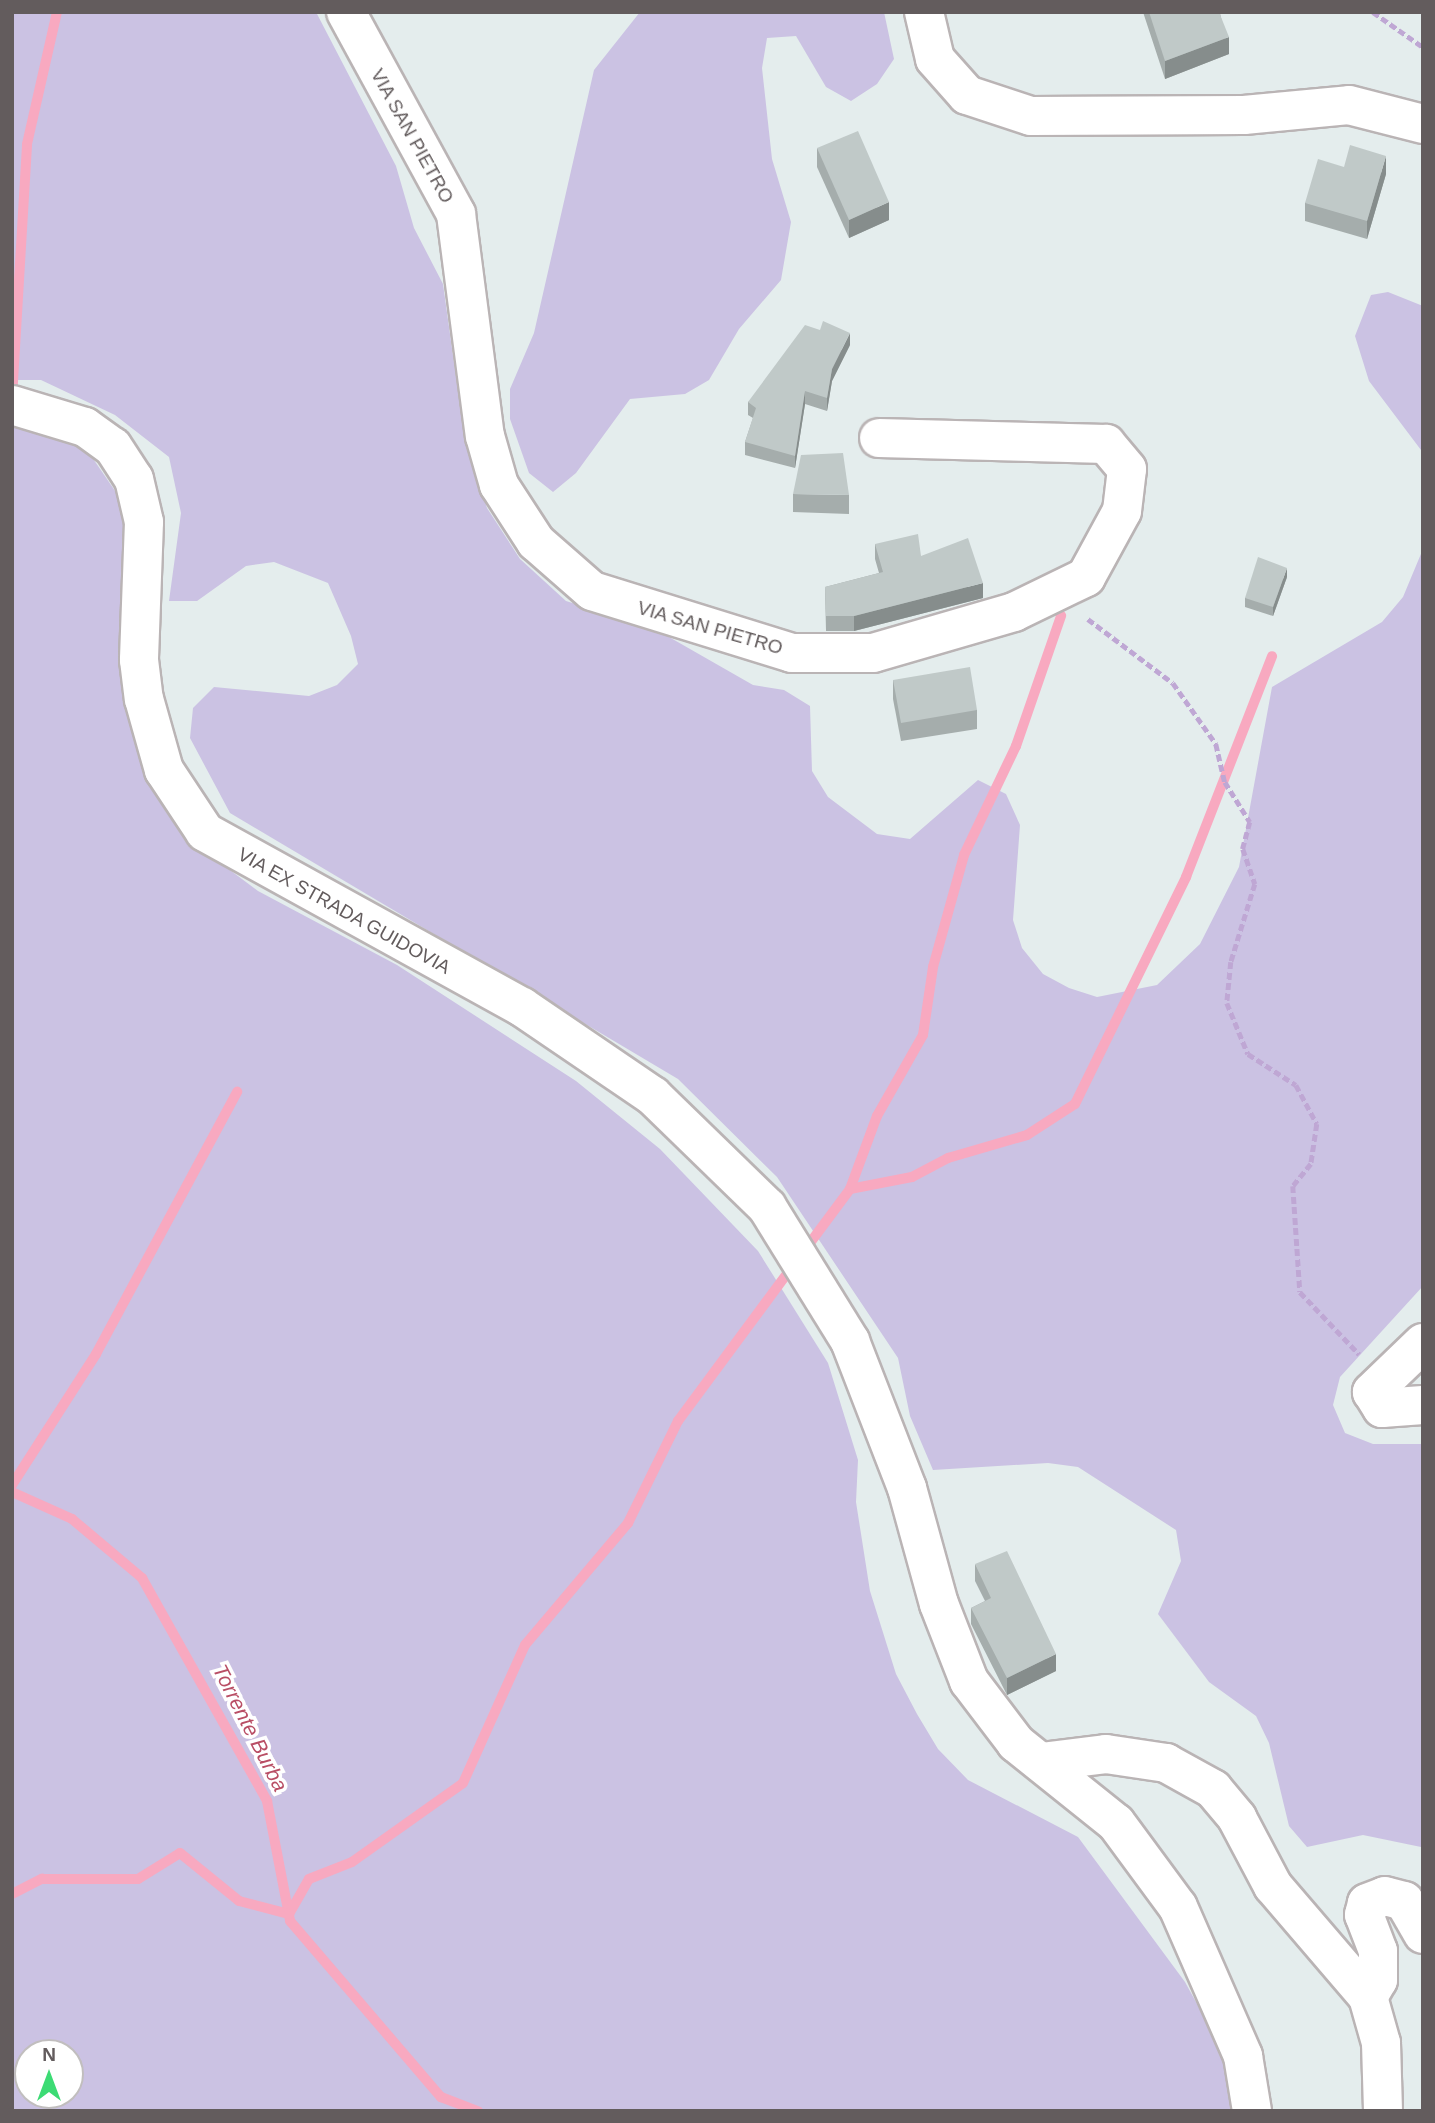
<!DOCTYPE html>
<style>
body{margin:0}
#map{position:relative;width:1435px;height:2123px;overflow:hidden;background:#e4eded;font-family:Helvetica,sans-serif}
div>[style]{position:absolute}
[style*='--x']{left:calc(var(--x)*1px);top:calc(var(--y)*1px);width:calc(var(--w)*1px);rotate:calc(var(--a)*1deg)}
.green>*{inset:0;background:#cbc2e3}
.stream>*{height:10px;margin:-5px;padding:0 5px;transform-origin:5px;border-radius:5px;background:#f8a9c0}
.path>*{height:4.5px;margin-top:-2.25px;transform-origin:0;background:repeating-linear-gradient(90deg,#bfa7d4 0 7px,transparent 0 10.5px)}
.roads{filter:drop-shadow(2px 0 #bab4b5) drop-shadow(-2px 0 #bab4b5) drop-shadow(0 2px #bab4b5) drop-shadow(0 -2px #bab4b5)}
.minor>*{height:38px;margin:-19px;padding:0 19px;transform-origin:19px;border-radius:19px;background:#fff}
.wall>*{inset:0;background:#a5adac}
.shaded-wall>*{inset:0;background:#868d8c}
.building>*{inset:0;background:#c0c9c8}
span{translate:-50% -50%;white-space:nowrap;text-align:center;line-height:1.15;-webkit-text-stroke:7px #fff;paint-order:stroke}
.street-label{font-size:19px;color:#635c5d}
.water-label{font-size:21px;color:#b94e65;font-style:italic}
.frame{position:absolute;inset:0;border:14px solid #635c5d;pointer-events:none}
.north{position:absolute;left:14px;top:2039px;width:70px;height:70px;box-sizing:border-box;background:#fff;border:2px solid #c1bebe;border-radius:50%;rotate:0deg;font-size:19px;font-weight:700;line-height:28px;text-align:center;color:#635c5d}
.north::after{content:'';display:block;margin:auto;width:24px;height:32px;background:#3cdb74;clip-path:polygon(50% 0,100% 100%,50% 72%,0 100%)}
</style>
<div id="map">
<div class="green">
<i style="clip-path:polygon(12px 12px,316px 12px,396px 166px,414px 228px,443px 284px,464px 434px,487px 508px,520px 559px,566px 601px,655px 629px,753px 685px,784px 690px,810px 706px,812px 771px,828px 797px,877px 834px,910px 839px,978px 780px,1006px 794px,1020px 825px,1013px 920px,1022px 948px,1043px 974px,1069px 988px,1097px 997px,1157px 985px,1200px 944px,1239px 867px,1272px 687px,1382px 622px,1403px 597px,1423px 549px,1423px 1286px,1340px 1377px,1333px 1405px,1345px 1433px,1373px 1444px,1423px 1444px,1421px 1847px,1363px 1835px,1307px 1847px,1289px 1826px,1269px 1743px,1256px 1716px,1209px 1682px,1158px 1614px,1181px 1561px,1176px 1530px,1078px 1467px,1048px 1463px,933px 1470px,910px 1416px,898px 1358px,777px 1177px,678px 1079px,230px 813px,190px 738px,193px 708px,214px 687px,309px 696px,337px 685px,358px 664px,351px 636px,328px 583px,274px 562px,246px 566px,197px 601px,169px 601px,181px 513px,169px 457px,115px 415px,41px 380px,12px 380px)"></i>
<i style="clip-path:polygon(640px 12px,884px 12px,894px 59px,877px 84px,851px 101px,826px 87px,796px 36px,767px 38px,762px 68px,772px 159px,791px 222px,781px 280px,739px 329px,709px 380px,685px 394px,630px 399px,576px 473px,553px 492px,529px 473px,510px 419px,510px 389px,534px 333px,594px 70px)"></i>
<i style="clip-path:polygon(1388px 292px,1423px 306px,1423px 473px,1421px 450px,1369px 381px,1355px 336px,1371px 295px)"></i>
<i style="clip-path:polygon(evenodd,12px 423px,83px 444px,124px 504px,131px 532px,121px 676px,135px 738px,183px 835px,258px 891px,397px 965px,576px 1081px,660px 1149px,758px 1251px,828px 1363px,858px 1460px,856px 1502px,870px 1591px,896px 1674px,917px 1714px,938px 1749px,968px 1780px,1078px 1837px,1185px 1982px,1234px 2071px,1237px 2111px,12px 2111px,12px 423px,28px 2053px,70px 2053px,70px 2095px,28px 2095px,28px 2053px)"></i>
</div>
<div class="stream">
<i style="--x:12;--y:398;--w:254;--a:-86.6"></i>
<i style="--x:27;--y:144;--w:135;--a:-77.2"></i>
<i style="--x:850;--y:1189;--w:78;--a:-69.7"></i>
<i style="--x:877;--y:1116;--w:93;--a:-60.4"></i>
<i style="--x:923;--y:1035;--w:69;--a:-81.6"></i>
<i style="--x:933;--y:967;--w:116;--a:-74.5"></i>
<i style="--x:964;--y:855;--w:121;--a:-64.5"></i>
<i style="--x:1016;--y:746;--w:138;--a:-70.9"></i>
<i style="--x:804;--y:1251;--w:77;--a:-53.4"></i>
<i style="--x:850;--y:1189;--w:63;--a:-11"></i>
<i style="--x:912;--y:1177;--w:41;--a:-27.8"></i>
<i style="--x:948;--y:1158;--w:82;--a:-16.2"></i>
<i style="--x:1027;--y:1135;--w:57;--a:-32.9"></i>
<i style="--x:1075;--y:1104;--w:253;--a:-63.9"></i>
<i style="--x:1186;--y:877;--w:237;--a:-68.7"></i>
<i style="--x:12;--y:1485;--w:156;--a:-57.3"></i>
<i style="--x:96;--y:1354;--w:298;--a:-61.7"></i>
<i style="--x:12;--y:1492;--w:66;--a:24.2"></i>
<i style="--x:72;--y:1519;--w:92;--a:40.1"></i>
<i style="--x:142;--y:1578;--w:256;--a:60.7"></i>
<i style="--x:267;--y:1801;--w:122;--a:79.1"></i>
<i style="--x:290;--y:1921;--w:232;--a:49.4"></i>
<i style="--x:441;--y:2097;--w:40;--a:21"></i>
<i style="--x:12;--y:1894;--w:34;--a:-27"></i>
<i style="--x:42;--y:1879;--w:96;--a:0"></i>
<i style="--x:138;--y:1879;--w:49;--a:-31.8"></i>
<i style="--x:180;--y:1853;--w:76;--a:39.1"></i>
<i style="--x:239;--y:1901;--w:52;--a:14.6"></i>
<i style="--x:289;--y:1914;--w:40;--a:-60.3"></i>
<i style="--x:309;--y:1879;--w:46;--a:-21.6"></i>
<i style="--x:352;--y:1862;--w:136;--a:-35.4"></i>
<i style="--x:463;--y:1783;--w:151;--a:-65.8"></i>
<i style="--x:525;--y:1645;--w:160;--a:-49.8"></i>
<i style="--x:628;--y:1523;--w:114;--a:-63.9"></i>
<i style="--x:678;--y:1421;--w:195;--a:-53.5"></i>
</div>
<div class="path">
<i style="--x:1373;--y:12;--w:61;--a:35"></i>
<i style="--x:1088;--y:619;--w:106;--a:37"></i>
<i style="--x:1173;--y:683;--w:75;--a:54.8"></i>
<i style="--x:1216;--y:744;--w:39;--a:77"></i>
<i style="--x:1225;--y:782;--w:47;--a:58"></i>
<i style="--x:1250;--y:822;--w:28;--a:105"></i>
<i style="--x:1243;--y:849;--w:37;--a:71"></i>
<i style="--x:1255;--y:884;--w:82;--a:107.1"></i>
<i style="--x:1231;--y:962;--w:41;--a:95.6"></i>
<i style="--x:1227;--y:1003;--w:55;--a:67.6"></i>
<i style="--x:1248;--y:1054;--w:57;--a:32.9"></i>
<i style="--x:1296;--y:1085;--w:44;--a:61.7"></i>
<i style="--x:1317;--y:1124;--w:40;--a:98.5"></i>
<i style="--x:1311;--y:1164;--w:28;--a:129"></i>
<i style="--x:1293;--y:1186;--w:106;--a:86.2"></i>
<i style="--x:1300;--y:1292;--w:86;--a:46.4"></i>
</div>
<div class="roads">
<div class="minor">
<i style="--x:346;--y:12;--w:230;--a:61.4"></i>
<i style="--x:456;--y:214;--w:224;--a:82.6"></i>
<i style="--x:485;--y:436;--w:51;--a:74.1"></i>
<i style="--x:499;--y:485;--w:68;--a:57"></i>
<i style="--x:536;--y:542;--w:74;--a:41.2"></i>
<i style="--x:592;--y:591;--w:209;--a:17.2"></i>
<i style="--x:792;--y:653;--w:81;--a:0"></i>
<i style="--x:873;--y:653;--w:147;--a:-16.2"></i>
<i style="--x:1014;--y:612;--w:80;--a:-25.9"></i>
<i style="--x:1086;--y:577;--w:75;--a:-61.4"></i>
<i style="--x:1122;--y:511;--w:42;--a:-83.2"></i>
<i style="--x:1127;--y:469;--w:33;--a:-130"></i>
<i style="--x:1106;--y:444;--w:227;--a:-178.5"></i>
<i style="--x:924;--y:12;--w:48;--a:76.8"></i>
<i style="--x:935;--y:59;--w:48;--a:48.4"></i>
<i style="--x:967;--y:95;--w:67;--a:18.2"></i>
<i style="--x:1031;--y:116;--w:213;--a:-0.3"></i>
<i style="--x:1244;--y:115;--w:105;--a:-5.4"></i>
<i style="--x:1349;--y:105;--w:76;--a:14.4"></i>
<i style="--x:12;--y:405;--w:76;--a:16.8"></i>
<i style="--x:85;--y:427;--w:34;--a:36"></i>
<i style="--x:113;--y:447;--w:38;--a:57"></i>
<i style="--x:134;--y:479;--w:44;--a:76.9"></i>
<i style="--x:144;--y:522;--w:138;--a:92.1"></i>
<i style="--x:139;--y:660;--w:39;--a:83"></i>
<i style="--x:144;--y:699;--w:74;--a:74.3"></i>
<i style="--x:164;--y:770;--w:74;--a:56.5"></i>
<i style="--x:205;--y:832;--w:362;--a:28.9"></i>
<i style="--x:522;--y:1007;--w:158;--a:34.2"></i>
<i style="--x:653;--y:1096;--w:159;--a:44.2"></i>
<i style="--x:767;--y:1207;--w:158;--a:58.2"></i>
<i style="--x:850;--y:1341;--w:158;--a:68.8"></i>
<i style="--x:907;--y:1488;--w:120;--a:74.6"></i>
<i style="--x:939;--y:1604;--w:83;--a:68.7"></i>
<i style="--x:969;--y:1681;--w:78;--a:52.8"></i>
<i style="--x:1016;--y:1743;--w:128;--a:38.7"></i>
<i style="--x:1116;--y:1823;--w:104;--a:53.6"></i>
<i style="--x:1178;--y:1907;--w:163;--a:66.4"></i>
<i style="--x:1243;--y:2056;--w:56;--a:80.7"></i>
<i style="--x:1423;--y:1343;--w:71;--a:136.1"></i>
<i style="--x:1372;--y:1392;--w:19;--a:58"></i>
<i style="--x:1382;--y:1408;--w:41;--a:-4.2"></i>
<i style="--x:1041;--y:1762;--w:65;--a:-7"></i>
<i style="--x:1106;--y:1754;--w:61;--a:8.5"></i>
<i style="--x:1166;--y:1763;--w:54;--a:29"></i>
<i style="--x:1213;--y:1789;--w:38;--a:50"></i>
<i style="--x:1237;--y:1818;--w:77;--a:62.1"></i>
<i style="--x:1273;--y:1886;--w:146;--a:49.4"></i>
<i style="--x:1368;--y:1997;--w:48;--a:74.2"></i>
<i style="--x:1381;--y:2043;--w:68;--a:88.3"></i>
<i style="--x:1368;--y:1997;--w:20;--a:-60"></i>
<i style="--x:1378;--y:1980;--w:29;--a:-90"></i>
<i style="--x:1378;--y:1951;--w:39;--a:-111"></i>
<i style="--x:1364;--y:1915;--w:12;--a:-76"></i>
<i style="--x:1367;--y:1903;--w:19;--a:-21"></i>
<i style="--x:1385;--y:1896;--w:20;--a:15"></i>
<i style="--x:1404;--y:1901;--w:38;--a:60"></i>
</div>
</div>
<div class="wall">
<i style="clip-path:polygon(1143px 12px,1222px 12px,1220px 13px,1229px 54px,1165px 79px)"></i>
<i style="clip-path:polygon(817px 148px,889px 220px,849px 238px,817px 167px)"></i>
<i style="clip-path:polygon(1344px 167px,1386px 174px,1367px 239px,1305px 221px,1305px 203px)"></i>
<i style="clip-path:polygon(850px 345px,832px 381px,827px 411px,805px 404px,795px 468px,745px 455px,745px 442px,753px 418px,748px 415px,748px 402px)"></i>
<i style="clip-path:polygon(793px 494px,849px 495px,849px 514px,793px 512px)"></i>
<i style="clip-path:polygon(875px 544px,921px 556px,983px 598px,854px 631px,826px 631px,825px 587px,879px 573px,875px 559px)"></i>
<i style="clip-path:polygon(1287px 577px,1273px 616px,1245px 607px,1245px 598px)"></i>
<i style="clip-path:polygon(893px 680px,977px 710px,977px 729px,901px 741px,893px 699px)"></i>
<i style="clip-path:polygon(975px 1564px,1056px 1671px,1007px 1695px,971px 1624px,971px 1608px,985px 1601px,975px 1581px)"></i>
</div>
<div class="shaded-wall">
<i style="clip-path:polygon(1229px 37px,1229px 54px,1165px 79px,1165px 61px)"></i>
<i style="clip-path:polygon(1386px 156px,1386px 174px,1367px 239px,1367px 221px)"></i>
<i style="clip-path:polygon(889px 202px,889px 220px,849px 238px,849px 220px)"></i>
<i style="clip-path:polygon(850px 333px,850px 345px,832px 381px,827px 411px,827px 398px,832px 369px)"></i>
<i style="clip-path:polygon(805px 391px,805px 404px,795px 468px,795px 456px)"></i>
<i style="clip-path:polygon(1287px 568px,1287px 577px,1273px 616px,1273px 607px)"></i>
<i style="clip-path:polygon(983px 583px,983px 598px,854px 631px,854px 616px)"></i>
<i style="clip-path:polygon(1056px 1654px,1056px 1671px,1007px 1695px,1007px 1678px)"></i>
</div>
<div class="building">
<i style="clip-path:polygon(1149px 12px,1219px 12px,1229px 37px,1165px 61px)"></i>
<i style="clip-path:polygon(858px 131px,889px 202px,849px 220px,817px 148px)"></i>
<i style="clip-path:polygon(1350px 145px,1386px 156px,1367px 221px,1305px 203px,1318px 159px,1344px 167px)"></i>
<i style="clip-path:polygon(823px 321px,850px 333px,832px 369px,827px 398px,805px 391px,795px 456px,745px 442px,756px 408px,748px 402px,805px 325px,820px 330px)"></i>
<i style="clip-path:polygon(843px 453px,849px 495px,793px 494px,801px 455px)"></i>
<i style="clip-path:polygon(918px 534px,921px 556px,968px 538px,983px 583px,854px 616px,826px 616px,825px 587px,883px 572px,875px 544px)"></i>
<i style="clip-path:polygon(1258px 557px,1287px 568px,1273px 607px,1245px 598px)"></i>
<i style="clip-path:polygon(970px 667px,977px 710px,901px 723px,893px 680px)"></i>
<i style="clip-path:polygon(1007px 1551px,1056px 1654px,1007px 1678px,971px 1608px,991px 1598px,975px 1564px)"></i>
</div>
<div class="street-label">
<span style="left:412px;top:136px;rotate:61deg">VIA SAN PIETRO</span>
<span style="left:710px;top:628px;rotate:16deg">VIA SAN PIETRO</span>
<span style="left:344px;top:911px;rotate:29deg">VIA EX STRADA GUIDOVIA</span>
</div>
<div class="water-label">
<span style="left:250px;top:1728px;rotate:63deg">Torrente Burba</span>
</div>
<div class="frame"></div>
<div class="north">N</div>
</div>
